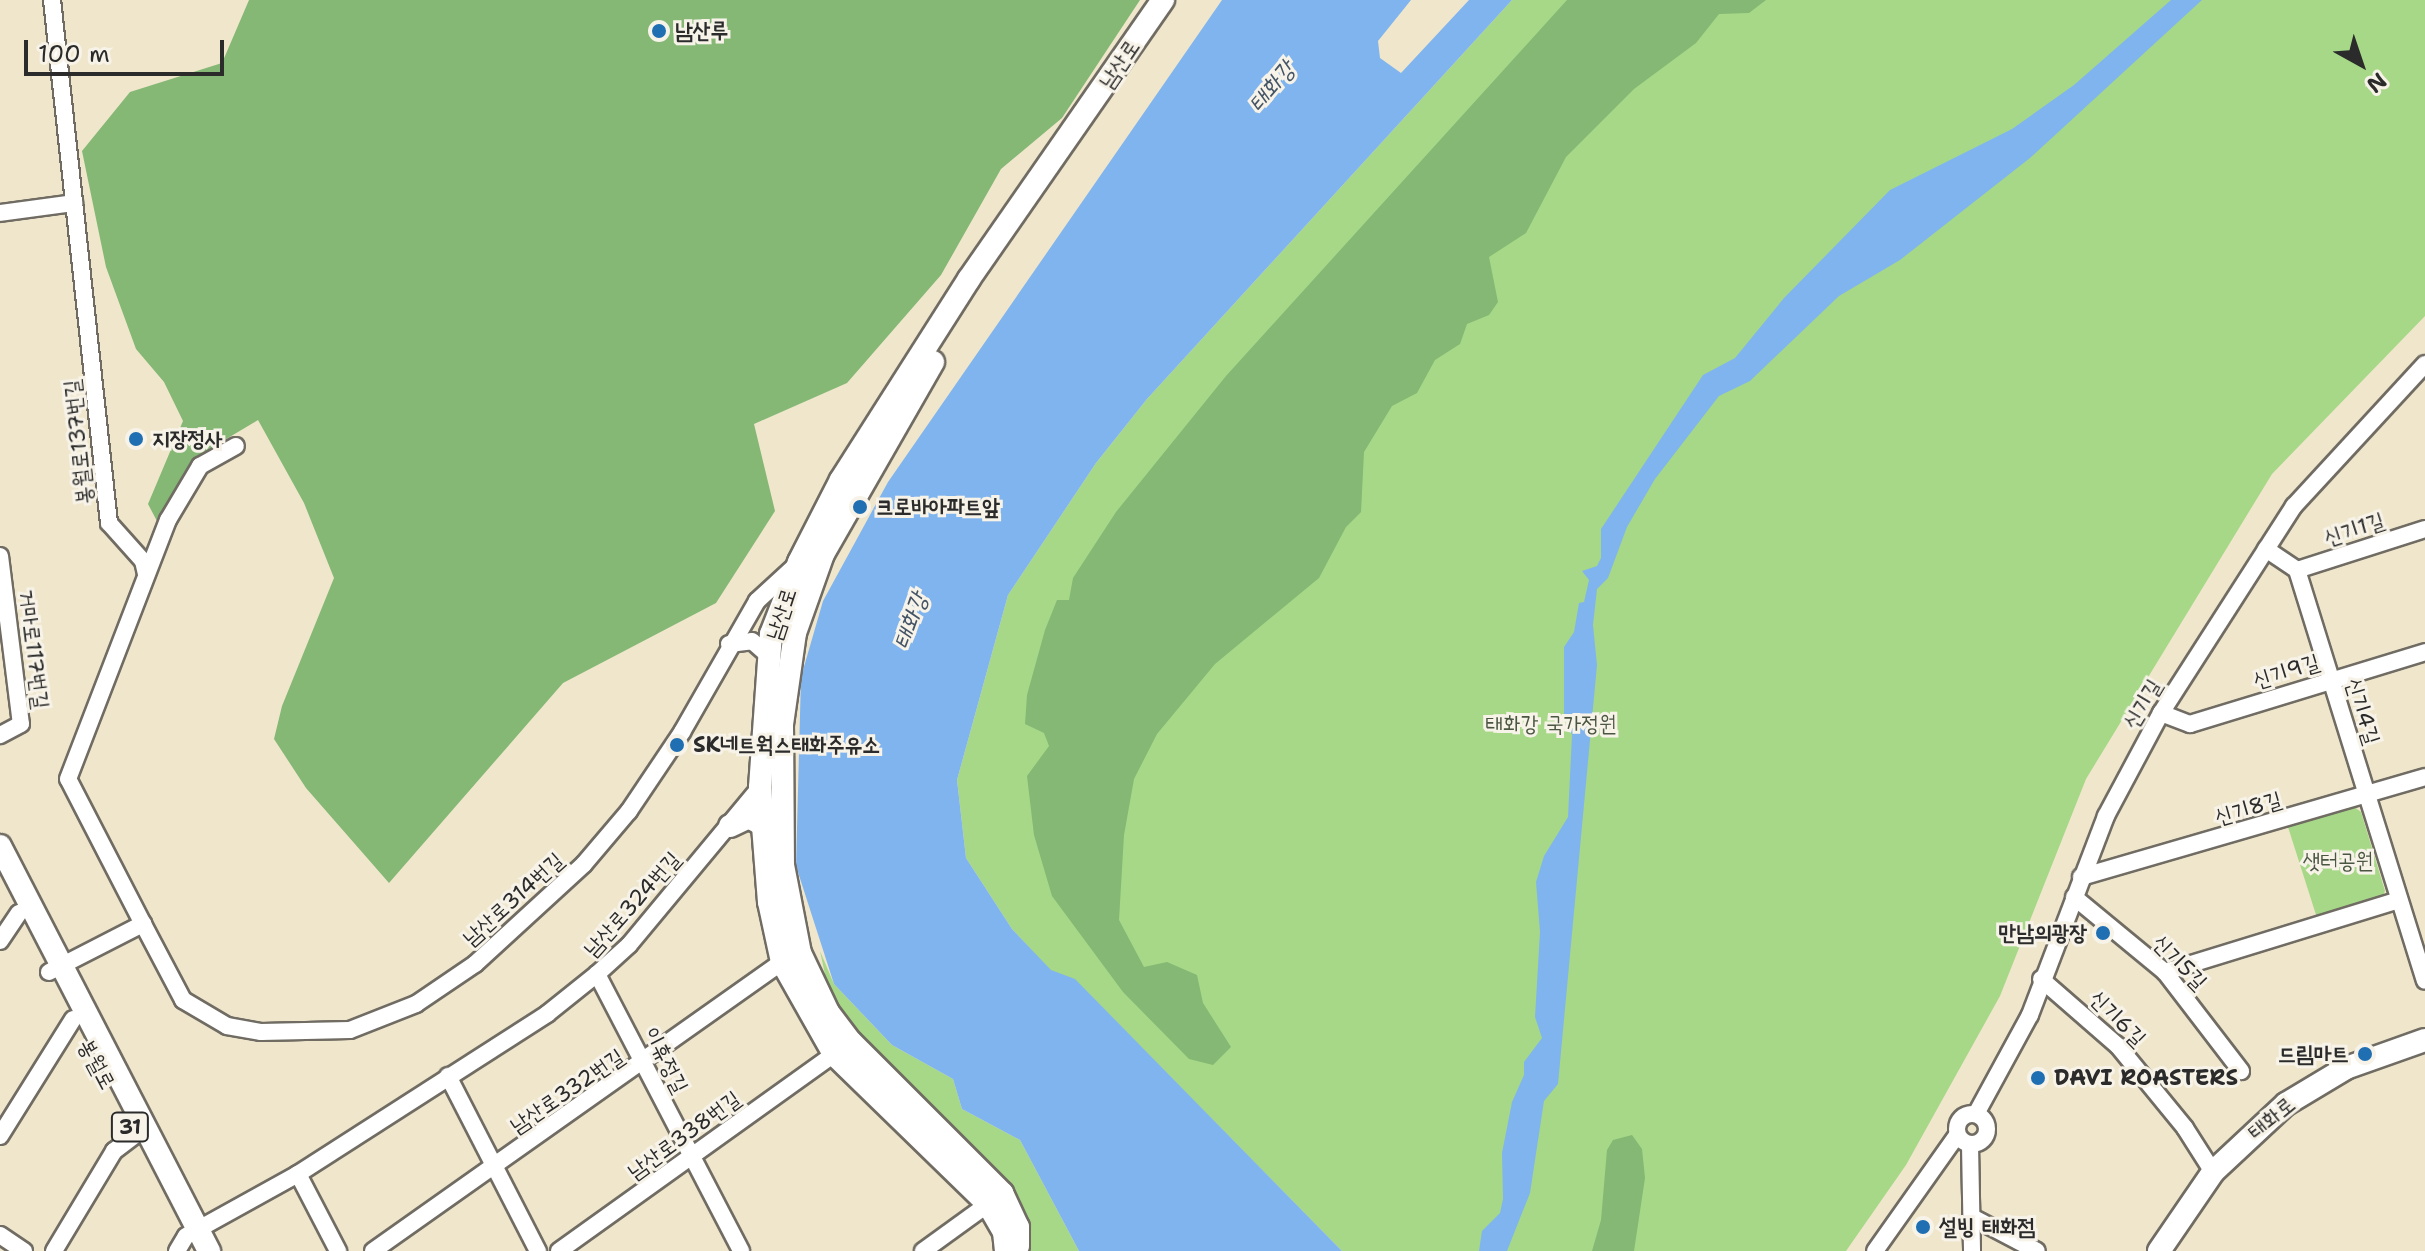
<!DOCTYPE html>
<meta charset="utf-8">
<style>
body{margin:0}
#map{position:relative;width:2425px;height:1251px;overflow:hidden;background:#efe6cc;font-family:"Shantell Sans","Poor Story",sans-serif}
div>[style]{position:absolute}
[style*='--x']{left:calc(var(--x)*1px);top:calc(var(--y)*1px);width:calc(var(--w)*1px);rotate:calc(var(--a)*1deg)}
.green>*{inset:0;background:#a6d887}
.forest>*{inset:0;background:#84b874}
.water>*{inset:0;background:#80b4ee}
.roads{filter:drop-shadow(2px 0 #706c63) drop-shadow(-2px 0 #706c63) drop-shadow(0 2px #706c63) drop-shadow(0 -2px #706c63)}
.minor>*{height:16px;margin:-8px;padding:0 8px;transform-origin:8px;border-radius:8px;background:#fff}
.minor>.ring{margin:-8px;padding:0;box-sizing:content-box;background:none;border:16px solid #fff;border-radius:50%}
.major>*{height:22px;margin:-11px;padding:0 11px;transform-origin:11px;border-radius:11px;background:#fff}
.dots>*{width:22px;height:22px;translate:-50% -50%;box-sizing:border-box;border:4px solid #f7f3e8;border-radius:50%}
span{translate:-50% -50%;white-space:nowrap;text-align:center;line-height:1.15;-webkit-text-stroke:6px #f7f3e8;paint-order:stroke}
.shield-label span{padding:2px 6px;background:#f7f3e8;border:2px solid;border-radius:6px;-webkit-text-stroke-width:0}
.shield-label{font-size:20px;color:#2b2b2b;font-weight:700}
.poi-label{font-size:22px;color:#2b2b2b;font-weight:700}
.left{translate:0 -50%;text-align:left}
.right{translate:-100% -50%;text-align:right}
.street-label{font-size:22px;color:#2b2b2b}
.park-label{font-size:22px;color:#4a5642}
.water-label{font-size:24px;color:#445466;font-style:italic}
.north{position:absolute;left:2321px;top:24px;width:80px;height:80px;-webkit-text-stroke:6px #f7f3e8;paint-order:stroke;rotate:140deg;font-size:22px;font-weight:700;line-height:32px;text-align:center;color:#2b2b2b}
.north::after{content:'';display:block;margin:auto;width:28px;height:36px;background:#2b2b2b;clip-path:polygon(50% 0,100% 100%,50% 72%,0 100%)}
.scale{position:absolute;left:24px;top:40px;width:200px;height:36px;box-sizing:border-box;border:4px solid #2b2b2b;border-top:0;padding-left:10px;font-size:24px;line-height:28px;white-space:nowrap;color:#2b2b2b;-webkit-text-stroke:6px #f7f3e8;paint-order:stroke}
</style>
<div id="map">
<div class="green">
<i style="clip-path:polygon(1512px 0,2425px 0,2425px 316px,2272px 474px,2086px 779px,2000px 996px,1906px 1165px,1846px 1251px,1342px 1251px,1075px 980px,1051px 971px,1012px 929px,966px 858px,957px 780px,1008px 595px,1096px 463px,1147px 399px)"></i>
<i style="clip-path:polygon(2353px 806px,2361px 812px,2385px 891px,2381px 901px,2318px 921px,2288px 827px)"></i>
<i style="clip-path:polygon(820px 951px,834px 984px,892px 1045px,953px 1079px,962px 1109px,1020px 1140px,1079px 1251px,1022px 1251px,1002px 1193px,831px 1003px)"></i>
</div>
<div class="forest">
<i style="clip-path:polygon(249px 0,1140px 0,1062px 118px,1001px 169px,941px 275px,847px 383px,754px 424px,775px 511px,716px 603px,563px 683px,389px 883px,306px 788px,274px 739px,282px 706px,334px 578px,304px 503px,258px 420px,201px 454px,158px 523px,148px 504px,183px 421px,164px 382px,136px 349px,106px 267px,82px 151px,130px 92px,222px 63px)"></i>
<i style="clip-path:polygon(1567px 0,1766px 0,1749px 13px,1719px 14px,1696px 43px,1634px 89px,1566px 157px,1526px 233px,1489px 257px,1498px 302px,1489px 315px,1467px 324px,1460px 344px,1435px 360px,1417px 393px,1392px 406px,1364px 452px,1361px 512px,1346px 527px,1319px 578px,1215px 664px,1157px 734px,1134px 779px,1124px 835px,1119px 920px,1144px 967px,1167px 962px,1197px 975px,1203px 1003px,1231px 1047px,1213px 1065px,1189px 1059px,1123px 992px,1052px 896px,1034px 835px,1027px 776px,1049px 746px,1044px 733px,1025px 724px,1027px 695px,1045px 630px,1057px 600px,1069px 600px,1073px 578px,1116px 512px,1226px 376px)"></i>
<i style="clip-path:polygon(1632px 1135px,1642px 1149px,1645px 1178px,1634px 1251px,1592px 1251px,1601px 1220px,1607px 1150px,1613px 1140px)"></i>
</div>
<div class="water">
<i style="clip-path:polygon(1222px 0,1411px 0,1378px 41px,1380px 58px,1401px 73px,1469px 0,1512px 0,1147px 399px,1096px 463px,1008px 595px,957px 780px,966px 858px,1012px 929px,1051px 970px,1075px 979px,1342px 1251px,1079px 1251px,1020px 1140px,962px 1109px,953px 1079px,892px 1045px,834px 984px,796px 866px,801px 677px,823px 601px,888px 482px)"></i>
<i style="clip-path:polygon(2171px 0,2202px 0,2030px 158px,1900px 260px,1839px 296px,1750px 381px,1719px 396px,1655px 479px,1627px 527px,1608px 578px,1597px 589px,1593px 625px,1597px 665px,1558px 1084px,1544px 1101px,1530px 1193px,1507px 1251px,1479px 1251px,1482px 1231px,1500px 1213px,1503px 1199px,1502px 1153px,1512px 1102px,1524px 1075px,1524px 1062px,1542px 1038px,1535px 1017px,1540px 932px,1536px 882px,1544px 856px,1568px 817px,1572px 735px,1564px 715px,1564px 647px,1574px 632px,1579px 603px,1584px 602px,1589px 580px,1582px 571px,1597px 566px,1601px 558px,1601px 529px,1703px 375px,1735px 358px,1784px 298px,1890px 190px,2012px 129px,2074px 85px)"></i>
</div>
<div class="roads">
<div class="minor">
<i style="--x:52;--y:0;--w:526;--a:83.78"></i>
<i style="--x:109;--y:523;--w:51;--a:48.2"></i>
<i style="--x:143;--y:561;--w:13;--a:77"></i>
<i style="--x:0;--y:213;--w:75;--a:-7.7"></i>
<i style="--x:2266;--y:549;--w:37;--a:34"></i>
<i style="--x:2297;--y:570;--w:430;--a:72.7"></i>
<i style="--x:0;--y:556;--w:169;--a:82.9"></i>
<i style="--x:21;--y:724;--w:24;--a:152"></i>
<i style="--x:2297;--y:570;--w:134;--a:-17.8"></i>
<i style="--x:729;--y:644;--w:23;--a:-7"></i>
<i style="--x:752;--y:641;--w:23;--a:41"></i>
<i style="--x:2161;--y:713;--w:31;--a:21"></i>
<i style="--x:2190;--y:724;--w:246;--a:-17"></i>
<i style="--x:2081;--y:877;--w:358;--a:-16.2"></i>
<i style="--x:2074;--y:897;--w:118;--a:39.5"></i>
<i style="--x:2165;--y:972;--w:125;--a:52.5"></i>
<i style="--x:143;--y:924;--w:86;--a:62.2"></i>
<i style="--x:183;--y:1000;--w:51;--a:30.6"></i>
<i style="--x:227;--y:1026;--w:35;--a:10"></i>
<i style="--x:261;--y:1032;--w:89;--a:-1.3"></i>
<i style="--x:350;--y:1030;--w:71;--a:-21.5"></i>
<i style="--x:416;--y:1004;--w:71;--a:-34.1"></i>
<i style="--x:475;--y:964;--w:148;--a:-42.5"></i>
<i style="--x:584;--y:864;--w:70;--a:-49.7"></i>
<i style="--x:629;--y:811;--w:95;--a:-56.1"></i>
<i style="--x:682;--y:732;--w:151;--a:-60.2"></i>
<i style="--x:757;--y:601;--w:53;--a:-42.7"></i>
<i style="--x:0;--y:941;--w:34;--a:-56"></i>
<i style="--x:49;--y:972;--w:106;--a:-27.1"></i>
<i style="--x:143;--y:924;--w:163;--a:-117.3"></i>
<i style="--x:68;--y:779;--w:278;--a:-68.9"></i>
<i style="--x:168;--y:520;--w:63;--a:-59.3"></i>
<i style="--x:200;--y:466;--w:41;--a:-29.1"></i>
<i style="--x:2165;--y:972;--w:245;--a:-17.1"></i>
<i style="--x:597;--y:974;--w:312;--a:62.5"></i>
<i style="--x:2041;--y:979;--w:102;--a:41"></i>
<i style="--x:2118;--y:1046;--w:106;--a:50.7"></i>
<i style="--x:2185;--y:1128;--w:52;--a:57.5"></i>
<i style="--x:448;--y:1076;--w:197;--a:62.8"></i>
<i class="ring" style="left:1957px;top:1114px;width:14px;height:14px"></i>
<i style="--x:1976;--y:1114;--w:113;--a:-61.4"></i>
<i style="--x:2030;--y:1015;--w:213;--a:-69.1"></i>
<i style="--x:2106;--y:816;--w:117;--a:-61.9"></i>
<i style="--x:2161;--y:713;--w:246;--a:-57.3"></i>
<i style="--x:2294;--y:506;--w:193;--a:-47.3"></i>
<i style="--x:0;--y:1136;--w:138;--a:-58"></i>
<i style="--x:1970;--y:1145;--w:106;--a:88.9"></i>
<i style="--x:298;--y:1174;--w:87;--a:62.5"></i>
<i style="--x:1972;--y:1217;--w:73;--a:27.6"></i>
<i style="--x:0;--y:1235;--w:29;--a:34"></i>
<i style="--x:54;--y:1251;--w:117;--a:-59"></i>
<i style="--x:114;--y:1151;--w:26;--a:-37"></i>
<i style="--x:177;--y:1251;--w:17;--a:-59"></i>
<i style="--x:186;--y:1236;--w:128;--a:-29"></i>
<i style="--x:298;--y:1174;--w:296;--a:-32.7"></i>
<i style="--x:547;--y:1014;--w:64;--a:-38.7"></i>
<i style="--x:597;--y:974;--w:43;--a:-42.2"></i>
<i style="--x:629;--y:945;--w:205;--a:-50.3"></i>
<i style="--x:373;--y:1251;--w:501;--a:-35.25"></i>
<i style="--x:559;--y:1251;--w:338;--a:-35.6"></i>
<i style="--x:923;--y:1251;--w:80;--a:-35.9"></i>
<i style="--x:1875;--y:1251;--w:142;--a:-54.7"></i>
</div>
<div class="major">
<i style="--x:933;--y:362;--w:221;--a:119.8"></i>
<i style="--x:823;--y:554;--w:84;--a:109.5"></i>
<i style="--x:795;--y:633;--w:92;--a:98.1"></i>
<i style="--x:782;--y:724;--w:141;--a:89.6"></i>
<i style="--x:783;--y:865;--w:90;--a:79.1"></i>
<i style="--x:800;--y:953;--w:65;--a:64.6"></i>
<i style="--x:828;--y:1012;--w:38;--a:53"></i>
<i style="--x:851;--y:1042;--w:214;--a:45"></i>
<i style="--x:1002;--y:1193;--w:38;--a:65"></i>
<i style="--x:1018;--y:1227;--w:19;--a:90"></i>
<i style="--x:730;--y:826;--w:21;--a:-25"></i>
<i style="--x:749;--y:817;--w:16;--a:30"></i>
<i style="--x:0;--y:846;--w:456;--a:62.7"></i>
<i style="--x:1006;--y:1251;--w:19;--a:-96"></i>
<i style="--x:1004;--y:1232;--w:32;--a:-120"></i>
<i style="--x:988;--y:1204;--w:215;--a:-135.8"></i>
<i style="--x:834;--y:1054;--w:106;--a:-119.5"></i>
<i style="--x:782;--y:962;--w:61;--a:-102.2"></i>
<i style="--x:769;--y:902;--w:115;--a:-94.5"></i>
<i style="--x:760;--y:787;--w:153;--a:-85.9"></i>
<i style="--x:771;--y:634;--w:77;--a:-68.7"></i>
<i style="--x:799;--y:562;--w:92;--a:-62.9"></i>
<i style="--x:841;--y:480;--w:238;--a:-57.5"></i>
<i style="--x:969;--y:279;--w:340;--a:-55.2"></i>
<i style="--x:2159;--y:1251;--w:96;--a:-55.6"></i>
<i style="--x:2213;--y:1172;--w:100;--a:-43"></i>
<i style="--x:2286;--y:1104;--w:70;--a:-31"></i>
<i style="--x:2346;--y:1068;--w:84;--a:-19.5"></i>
</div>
</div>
<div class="dots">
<i style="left:659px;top:31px;background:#1f6fb2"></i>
<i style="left:136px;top:439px;background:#1f6fb2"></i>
<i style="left:860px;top:507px;background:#1f6fb2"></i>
<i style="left:677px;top:745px;background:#1f6fb2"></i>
<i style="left:2103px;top:933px;background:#1f6fb2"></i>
<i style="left:2365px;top:1054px;background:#1f6fb2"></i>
<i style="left:2038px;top:1078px;background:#1f6fb2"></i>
<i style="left:1923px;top:1227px;background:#1f6fb2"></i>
</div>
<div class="shield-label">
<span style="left:130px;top:1127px">31</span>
</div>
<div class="poi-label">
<span class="left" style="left:675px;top:31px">남산루</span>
<span class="left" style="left:152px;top:439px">지장정사</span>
<span class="left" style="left:876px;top:507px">크로바아파트앞</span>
<span class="left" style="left:693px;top:745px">SK네트웍스태화주유소</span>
<span class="right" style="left:2087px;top:933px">만남의광장</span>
<span class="right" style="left:2349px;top:1054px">드림마트</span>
<span class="left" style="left:2054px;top:1078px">DAVI ROASTERS</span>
<span class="left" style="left:1939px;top:1227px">설빙 태화점</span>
</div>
<div class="street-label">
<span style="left:1119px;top:64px;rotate:-56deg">남산로</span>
<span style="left:78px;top:442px;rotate:-96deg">봉월로137번길</span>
<span style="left:2354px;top:529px;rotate:-18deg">신기1길</span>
<span style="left:781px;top:614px;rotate:-72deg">남산로</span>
<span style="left:34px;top:649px;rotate:83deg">거마로117번길</span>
<span style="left:2286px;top:671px;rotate:-17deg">신기9길</span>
<span style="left:2142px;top:704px;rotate:-59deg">신기길</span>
<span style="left:2363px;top:711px;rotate:73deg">신기4길</span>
<span style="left:2248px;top:808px;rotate:-16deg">신기8길</span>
<span style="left:513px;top:899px;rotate:-42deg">남산로314번길</span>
<span style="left:632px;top:904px;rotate:-48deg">남산로324번길</span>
<span style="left:2180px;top:962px;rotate:46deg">신기5길</span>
<span style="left:2118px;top:1018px;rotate:45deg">신기6길</span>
<span style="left:666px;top:1060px;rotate:63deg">이휴정길</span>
<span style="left:97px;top:1064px;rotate:62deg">봉월로</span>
<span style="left:567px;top:1091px;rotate:-34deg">남산로332번길</span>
<span style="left:2271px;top:1118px;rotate:-39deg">태화로</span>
<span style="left:684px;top:1135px;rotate:-36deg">남산로338번길</span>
</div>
<div class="park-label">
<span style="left:1551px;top:724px">태화강 국가정원</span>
<span style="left:2338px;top:861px">샛터공원</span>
</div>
<div class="water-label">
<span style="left:1272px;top:87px;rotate:-50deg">태화강</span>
<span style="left:911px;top:621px;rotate:-70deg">태화강</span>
</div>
<div class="north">N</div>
<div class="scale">100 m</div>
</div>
